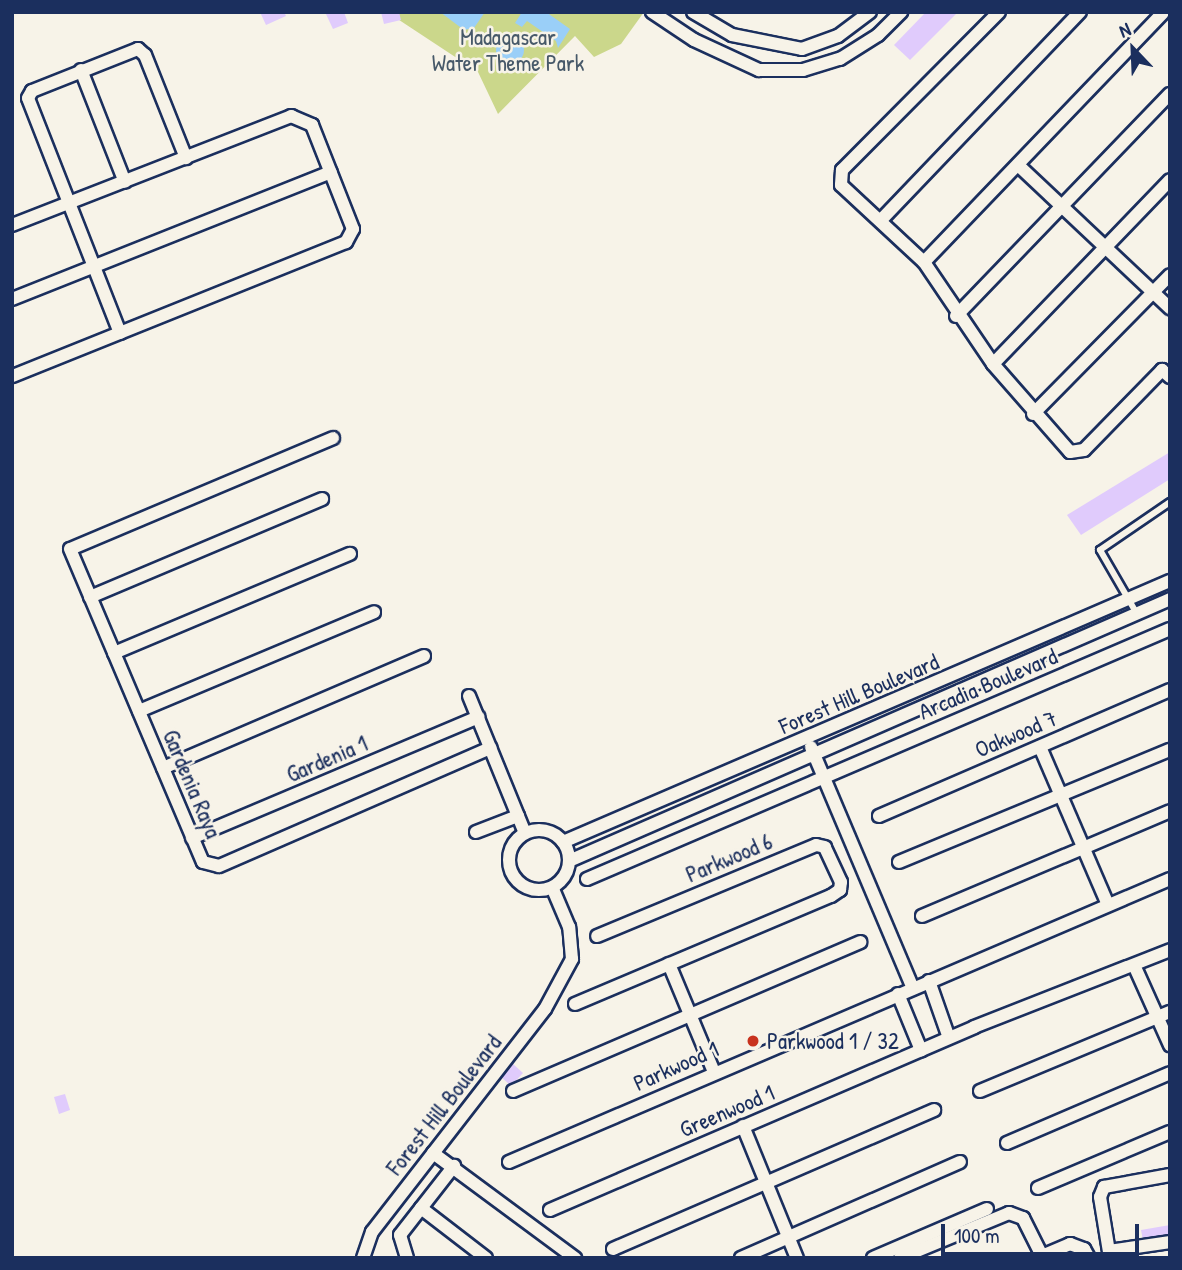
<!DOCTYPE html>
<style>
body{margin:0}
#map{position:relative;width:1182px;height:1270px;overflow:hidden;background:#f7f3e8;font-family:"Patrick Hand",sans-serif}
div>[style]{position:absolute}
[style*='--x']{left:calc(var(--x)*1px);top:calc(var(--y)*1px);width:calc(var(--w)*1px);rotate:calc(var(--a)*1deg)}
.green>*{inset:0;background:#cbd78b}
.water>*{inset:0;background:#9acff8}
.round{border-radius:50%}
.building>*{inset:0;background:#e0cbfc}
.roads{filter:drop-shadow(2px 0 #1b2f5e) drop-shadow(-2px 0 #1b2f5e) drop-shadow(0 2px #1b2f5e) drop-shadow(0 -2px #1b2f5e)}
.lane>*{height:6px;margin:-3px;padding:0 3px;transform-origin:3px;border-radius:3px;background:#f7f3e8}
.street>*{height:12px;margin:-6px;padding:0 6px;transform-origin:6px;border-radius:6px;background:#f7f3e8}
.street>.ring{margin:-6px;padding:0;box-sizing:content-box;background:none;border:12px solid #f7f3e8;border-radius:50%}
.dots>*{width:19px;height:19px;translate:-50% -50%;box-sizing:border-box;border:4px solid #f7f3e8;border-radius:50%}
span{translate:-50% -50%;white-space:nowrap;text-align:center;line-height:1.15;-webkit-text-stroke:5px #f7f3e8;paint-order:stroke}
.park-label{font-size:23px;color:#475969}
.street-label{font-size:23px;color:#1b2f5e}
.poi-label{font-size:23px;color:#1b2f5e}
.left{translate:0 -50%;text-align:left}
.frame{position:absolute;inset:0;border:14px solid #1b2f5e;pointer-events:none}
.north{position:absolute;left:1098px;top:14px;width:70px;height:70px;-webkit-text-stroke:5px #f7f3e8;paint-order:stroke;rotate:337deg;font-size:19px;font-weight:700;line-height:28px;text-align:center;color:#1b2f5e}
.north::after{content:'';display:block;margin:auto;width:24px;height:32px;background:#1b2f5e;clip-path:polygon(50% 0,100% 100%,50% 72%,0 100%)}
.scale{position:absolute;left:941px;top:1224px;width:198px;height:32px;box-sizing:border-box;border:4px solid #1b2f5e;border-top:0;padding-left:9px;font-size:21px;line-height:24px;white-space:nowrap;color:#1b2f5e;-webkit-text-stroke:5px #f7f3e8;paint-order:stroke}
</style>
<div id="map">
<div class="green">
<i style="clip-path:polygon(387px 12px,644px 12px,621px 44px,594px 57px,575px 36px,498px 114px,478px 72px)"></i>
</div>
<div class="water">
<i style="clip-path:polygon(440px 12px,485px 12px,474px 28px,464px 30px)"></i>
<i style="clip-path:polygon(522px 12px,546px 12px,570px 29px,558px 48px,556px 41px,527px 21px,522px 27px,515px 23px)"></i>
<i class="round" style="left:496px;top:36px;width:28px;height:28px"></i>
</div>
<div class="building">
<i style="clip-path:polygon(260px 12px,284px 12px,286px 16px,266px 25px)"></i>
<i style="clip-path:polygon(325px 12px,344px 12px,348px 23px,333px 29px)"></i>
<i style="clip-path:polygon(381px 12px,399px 12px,401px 20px,384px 24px)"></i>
<i style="clip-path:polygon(926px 12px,958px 12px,910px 60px,894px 45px)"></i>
<i style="clip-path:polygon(1170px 452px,1170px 479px,1081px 535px,1067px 515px)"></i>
<i style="clip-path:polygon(512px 1063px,523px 1073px,511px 1086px,500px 1076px)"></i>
<i style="clip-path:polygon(65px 1094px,70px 1110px,59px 1114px,54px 1097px)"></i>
<i style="clip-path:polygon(1170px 1225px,1170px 1236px,1143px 1241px,1141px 1230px)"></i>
</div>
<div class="roads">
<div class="lane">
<i style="--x:1137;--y:614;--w:74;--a:-120"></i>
<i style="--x:1100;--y:550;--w:85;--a:-34.4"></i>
</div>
<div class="street">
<i style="--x:652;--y:12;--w:50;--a:33.7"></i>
<i style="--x:694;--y:40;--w:72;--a:24.8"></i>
<i style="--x:759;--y:70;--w:44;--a:0"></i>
<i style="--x:803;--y:70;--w:39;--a:-17"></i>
<i style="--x:840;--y:59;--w:45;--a:-32.3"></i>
<i style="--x:878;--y:35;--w:33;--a:-45"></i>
<i style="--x:693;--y:12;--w:45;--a:30.5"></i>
<i style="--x:732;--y:35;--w:71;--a:11.3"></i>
<i style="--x:802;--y:49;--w:38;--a:-20"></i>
<i style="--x:838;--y:36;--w:40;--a:-37"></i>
<i style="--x:999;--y:12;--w:223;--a:134.8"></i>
<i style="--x:842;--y:170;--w:15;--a:94"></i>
<i style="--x:841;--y:185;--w:113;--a:42.9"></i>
<i style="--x:924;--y:262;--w:123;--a:55.9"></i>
<i style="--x:993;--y:364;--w:117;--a:48.8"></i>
<i style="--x:1070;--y:452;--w:14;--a:-8"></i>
<i style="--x:1084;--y:450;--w:112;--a:-45.7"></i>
<i style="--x:1162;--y:370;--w:11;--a:41"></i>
<i style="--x:81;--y:70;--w:120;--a:68.6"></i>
<i style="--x:1018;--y:165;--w:209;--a:43.3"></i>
<i style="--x:881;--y:220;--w:288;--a:-46.3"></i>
<i style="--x:12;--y:225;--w:300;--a:-21.3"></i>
<i style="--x:291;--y:116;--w:23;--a:23"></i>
<i style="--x:312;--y:125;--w:112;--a:68.5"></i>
<i style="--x:353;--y:229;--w:15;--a:118"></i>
<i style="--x:346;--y:242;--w:360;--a:158.1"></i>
<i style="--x:924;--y:262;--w:345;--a:-46.2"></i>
<i style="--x:12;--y:299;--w:343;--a:-21.7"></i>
<i style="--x:956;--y:316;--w:308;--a:-46.1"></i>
<i style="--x:120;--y:333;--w:252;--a:-111.4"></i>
<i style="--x:28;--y:98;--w:8;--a:-60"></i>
<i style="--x:32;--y:91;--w:114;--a:-21.6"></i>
<i style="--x:138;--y:49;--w:9;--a:41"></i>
<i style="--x:145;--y:55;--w:111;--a:68.3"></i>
<i style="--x:993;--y:364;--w:255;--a:-46.1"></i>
<i style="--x:1033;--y:414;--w:195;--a:-45.4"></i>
<i style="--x:333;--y:438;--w:285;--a:157.1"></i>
<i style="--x:70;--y:549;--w:340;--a:67"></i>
<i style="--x:203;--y:862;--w:16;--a:14"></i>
<i style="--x:219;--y:866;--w:296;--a:-23.5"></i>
<i style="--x:90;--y:597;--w:252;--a:-22.9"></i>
<i style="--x:114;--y:653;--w:256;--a:-22.8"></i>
<i style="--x:469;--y:696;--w:148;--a:67.8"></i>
<i style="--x:139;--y:711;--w:255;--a:-22.8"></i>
<i style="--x:811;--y:747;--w:262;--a:67.1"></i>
<i style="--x:1040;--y:747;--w:172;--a:66.7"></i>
<i style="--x:163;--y:768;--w:284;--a:-23.2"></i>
<i style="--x:879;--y:816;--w:317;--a:-23.4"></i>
<i class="ring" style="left:509px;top:830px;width:48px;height:48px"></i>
<i style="--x:476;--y:832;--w:45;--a:-20.9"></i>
<i style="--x:192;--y:838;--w:311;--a:-22.9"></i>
<i style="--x:563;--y:842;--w:661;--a:-23.27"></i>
<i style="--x:569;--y:861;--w:656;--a:-23.55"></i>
<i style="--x:899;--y:862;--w:293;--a:-22.5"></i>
<i style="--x:587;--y:879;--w:634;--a:-23.21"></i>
<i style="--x:922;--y:916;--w:269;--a:-22.9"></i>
<i style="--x:669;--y:964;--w:117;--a:67.4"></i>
<i style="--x:1134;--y:965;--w:88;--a:65.8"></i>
<i style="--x:929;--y:981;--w:60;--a:70.7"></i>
<i style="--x:898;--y:994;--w:61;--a:67.7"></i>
<i style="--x:575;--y:1004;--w:278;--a:-22.9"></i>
<i style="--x:831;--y:896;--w:11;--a:-34"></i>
<i style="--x:840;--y:890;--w:8;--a:-83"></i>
<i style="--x:841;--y:882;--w:38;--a:-115"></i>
<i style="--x:825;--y:847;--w:9;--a:-167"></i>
<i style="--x:816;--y:845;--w:237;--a:157.4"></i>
<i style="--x:513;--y:1091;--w:378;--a:-23.2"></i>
<i style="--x:980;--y:1091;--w:206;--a:-22.6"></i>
<i style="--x:743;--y:1126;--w:143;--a:67.8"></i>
<i style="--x:1007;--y:1143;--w:177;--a:-23.2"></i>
<i style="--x:433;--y:1153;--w:177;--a:36.5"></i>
<i style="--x:509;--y:1162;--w:719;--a:-23.18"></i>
<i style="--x:1038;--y:1188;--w:143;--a:-23"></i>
<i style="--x:421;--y:1208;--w:82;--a:37.6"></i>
<i style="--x:550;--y:1210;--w:462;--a:-23.3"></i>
<i style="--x:974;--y:1027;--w:211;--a:-21.4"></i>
<i style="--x:613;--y:1249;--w:350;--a:-23.4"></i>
<i style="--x:1109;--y:1251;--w:62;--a:-8.4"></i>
<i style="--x:363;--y:1258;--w:28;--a:-71"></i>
<i style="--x:372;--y:1232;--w:282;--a:-52.2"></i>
<i style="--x:545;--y:1009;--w:57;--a:-61.6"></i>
<i style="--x:572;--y:959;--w:32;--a:-95"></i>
<i style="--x:569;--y:927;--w:43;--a:-113"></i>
<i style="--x:407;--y:1258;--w:24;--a:-107"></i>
<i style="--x:400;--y:1235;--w:88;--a:-52"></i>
<i style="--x:741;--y:1258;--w:239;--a:-23.7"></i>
<i style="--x:873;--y:1258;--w:124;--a:-23.3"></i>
<i style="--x:900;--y:1258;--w:118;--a:-22.4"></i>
<i style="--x:1009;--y:1213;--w:15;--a:20"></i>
<i style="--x:1023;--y:1218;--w:42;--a:63.4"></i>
<i style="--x:1037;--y:1258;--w:36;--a:-23"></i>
<i style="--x:1070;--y:1244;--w:15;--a:20"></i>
<i style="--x:1084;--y:1249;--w:10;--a:61"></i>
<i style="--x:1110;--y:1258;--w:62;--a:-99.3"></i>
<i style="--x:1100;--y:1197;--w:11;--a:-68"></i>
<i style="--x:1104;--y:1187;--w:67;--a:-10.3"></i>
</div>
</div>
<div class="dots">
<i style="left:753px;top:1041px;background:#c8321e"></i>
</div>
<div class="park-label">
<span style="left:508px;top:50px">Madagascar<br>Water Theme Park</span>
</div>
<div class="street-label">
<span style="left:988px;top:684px;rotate:-23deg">Arcadia Boulevard</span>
<span style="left:859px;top:694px;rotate:-23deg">Forest Hill Boulevard</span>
<span style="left:1016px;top:734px;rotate:-23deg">Oakwood 7</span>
<span style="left:327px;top:759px;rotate:-23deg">Gardenia 1</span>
<span style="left:192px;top:784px;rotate:67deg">Gardenia Raya</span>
<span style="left:729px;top:858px;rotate:-23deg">Parkwood 6</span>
<span style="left:676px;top:1066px;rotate:-24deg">Parkwood 1</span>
<span style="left:444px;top:1105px;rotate:-52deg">Forest Hill Boulevard</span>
<span style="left:727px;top:1111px;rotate:-23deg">Greenwood 1</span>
</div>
<div class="poi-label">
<span class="left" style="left:767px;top:1041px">Parkwood 1 / 32</span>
</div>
<div class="frame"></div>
<div class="north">N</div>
<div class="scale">100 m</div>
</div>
